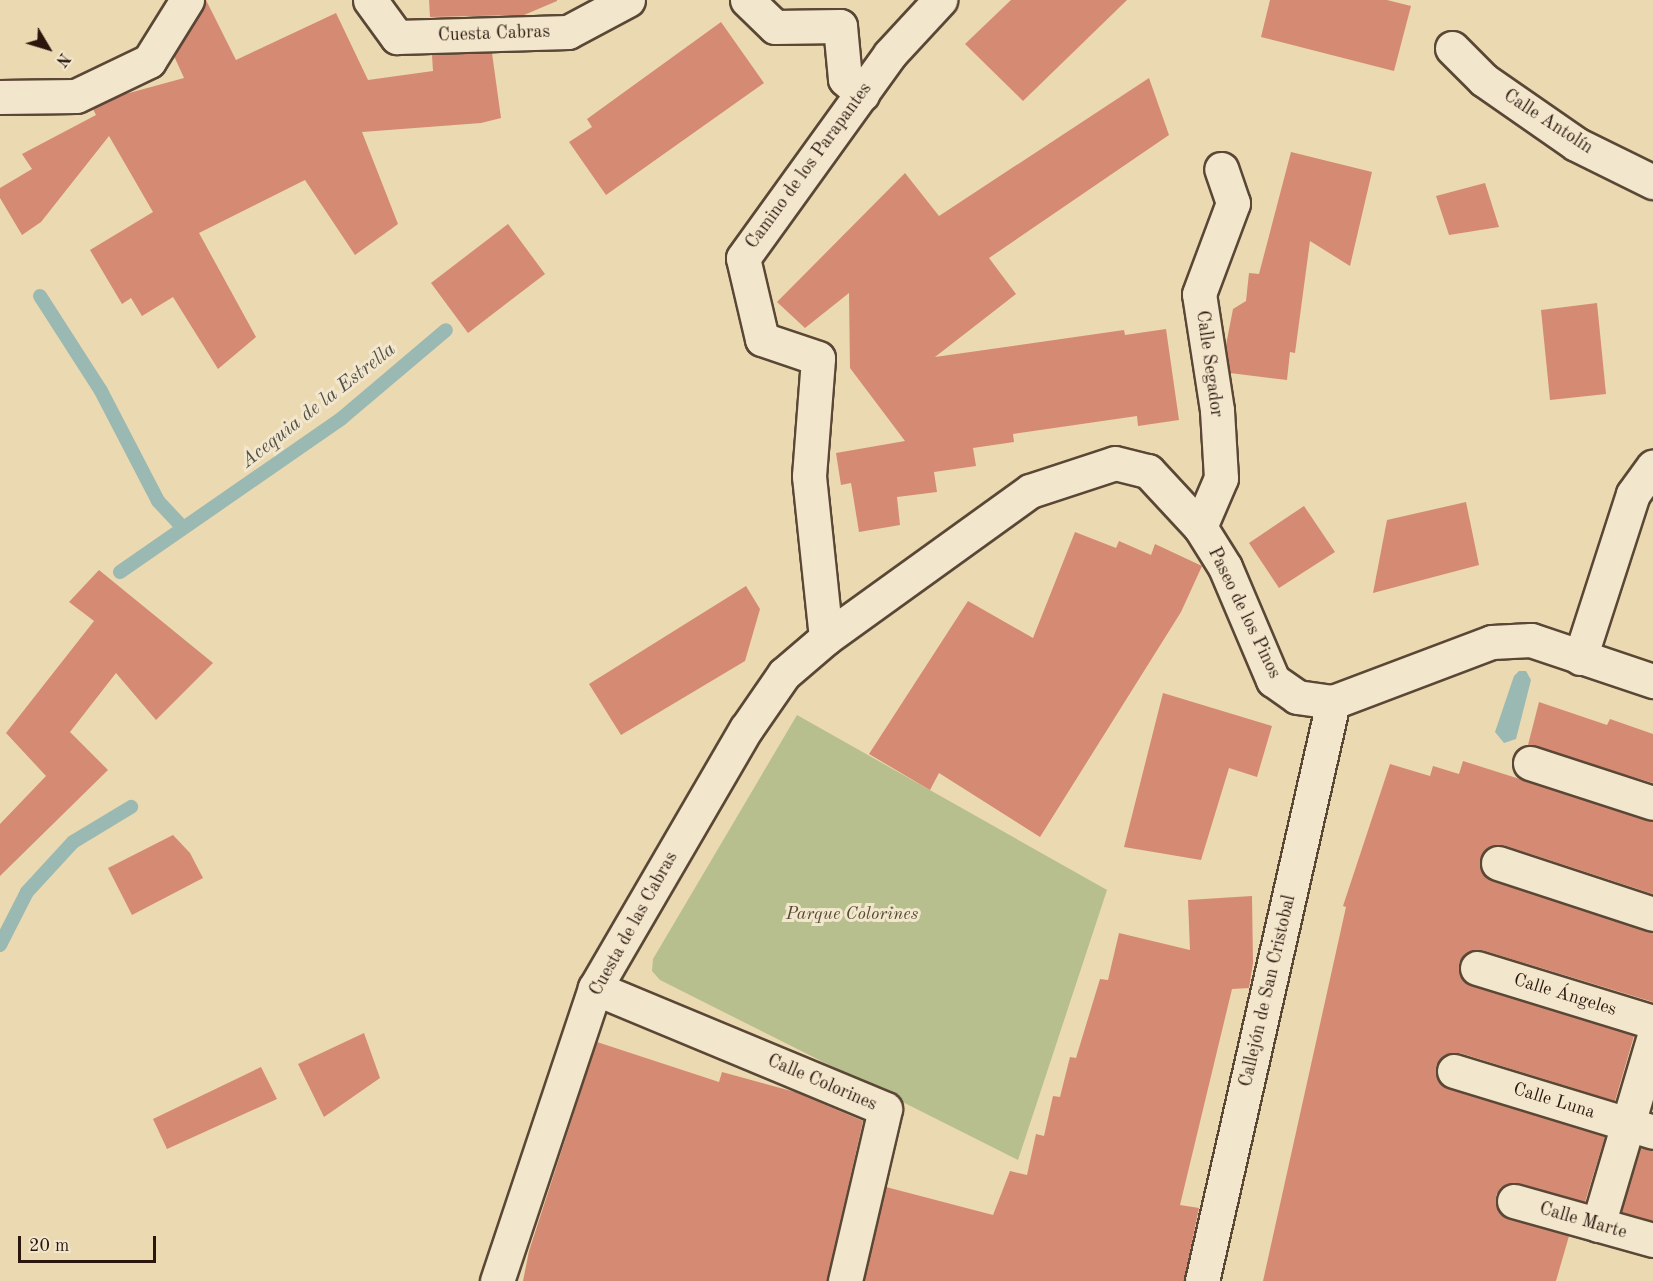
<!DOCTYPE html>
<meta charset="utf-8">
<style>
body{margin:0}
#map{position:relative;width:1653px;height:1281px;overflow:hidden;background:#ebd9b1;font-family:"Old Standard TT",serif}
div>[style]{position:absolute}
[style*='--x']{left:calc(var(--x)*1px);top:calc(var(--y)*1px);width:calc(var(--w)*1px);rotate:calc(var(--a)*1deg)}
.green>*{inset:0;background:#b6bf8d}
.water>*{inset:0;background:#9ab9b3}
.stream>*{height:14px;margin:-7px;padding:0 7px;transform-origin:7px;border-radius:7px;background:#9ab9b3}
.building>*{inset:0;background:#d58a74}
.roads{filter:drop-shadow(2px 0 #5a4736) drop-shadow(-2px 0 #5a4736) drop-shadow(0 2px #5a4736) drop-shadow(0 -2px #5a4736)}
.pedestrian>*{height:33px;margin:-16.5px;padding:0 16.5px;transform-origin:16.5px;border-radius:16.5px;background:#f2e6cc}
.minor>*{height:33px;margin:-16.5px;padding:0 16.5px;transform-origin:16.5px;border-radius:16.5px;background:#f2e6cc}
span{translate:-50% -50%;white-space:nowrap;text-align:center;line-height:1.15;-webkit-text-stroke:6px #f2e6cc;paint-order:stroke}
.street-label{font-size:18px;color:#2a160d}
.park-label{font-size:18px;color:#544933;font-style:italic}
.water-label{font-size:20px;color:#514f47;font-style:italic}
.north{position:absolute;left:18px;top:18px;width:60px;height:60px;-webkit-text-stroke:4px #f2e6cc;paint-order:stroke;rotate:128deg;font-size:16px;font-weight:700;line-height:24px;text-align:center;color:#2a160d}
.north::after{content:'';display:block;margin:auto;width:21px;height:27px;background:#2a160d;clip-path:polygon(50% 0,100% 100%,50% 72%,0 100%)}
.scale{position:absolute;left:18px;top:1236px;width:138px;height:27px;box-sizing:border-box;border:3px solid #2a160d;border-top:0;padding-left:8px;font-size:18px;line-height:21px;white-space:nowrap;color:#2a160d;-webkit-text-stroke:4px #f2e6cc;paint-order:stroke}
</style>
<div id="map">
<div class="green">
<i style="clip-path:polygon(797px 715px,1107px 890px,1018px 1160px,660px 980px,652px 971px,653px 959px)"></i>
</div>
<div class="water">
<i style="clip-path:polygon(1519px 671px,1526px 671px,1531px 680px,1516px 739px,1504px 743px,1495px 732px,1514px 676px)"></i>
</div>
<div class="stream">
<i style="--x:40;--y:296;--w:113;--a:57.3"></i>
<i style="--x:101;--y:391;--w:124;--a:62.6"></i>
<i style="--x:158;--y:501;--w:35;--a:47"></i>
<i style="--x:120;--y:572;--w:270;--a:-34.7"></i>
<i style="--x:342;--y:418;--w:136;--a:-40.2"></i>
<i style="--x:0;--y:945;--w:59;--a:-63"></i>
<i style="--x:27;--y:892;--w:68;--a:-47.4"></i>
<i style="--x:73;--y:842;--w:68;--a:-31.1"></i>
</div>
<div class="building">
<i style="clip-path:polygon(206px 0,236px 60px,336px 13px,368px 80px,433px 71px,432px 55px,492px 53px,501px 118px,481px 123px,362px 132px,398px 224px,355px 255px,305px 180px,199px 233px,256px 337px,218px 369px,173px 297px,142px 316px,131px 298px,122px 304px,90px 250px,153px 212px,109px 136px,41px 222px,22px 235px,0 198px,0 188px,32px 169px,22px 154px,96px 115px,93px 109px,118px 96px,184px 78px,174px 56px)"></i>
<i style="clip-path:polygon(429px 0,557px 0,557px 1px,524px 15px,430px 17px)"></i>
<i style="clip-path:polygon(1011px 0,1127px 0,1023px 101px,965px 44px)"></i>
<i style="clip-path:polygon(1270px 0,1387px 0,1411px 6px,1394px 71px,1261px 37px)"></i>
<i style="clip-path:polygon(721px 22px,764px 83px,606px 195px,569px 142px,592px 127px,587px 119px)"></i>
<i style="clip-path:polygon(1149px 78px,1169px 135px,989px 258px,1016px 294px,935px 357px,1124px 330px,1125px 335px,1166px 329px,1179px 420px,1138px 426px,1137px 416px,1013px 434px,1014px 442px,973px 448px,976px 466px,934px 472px,937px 492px,897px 497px,900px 525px,859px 532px,851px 483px,841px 485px,836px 453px,905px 441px,850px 368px,849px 293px,805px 328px,777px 302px,905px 173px,939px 216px)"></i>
<i style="clip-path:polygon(1291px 152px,1372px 172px,1350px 266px,1310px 241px,1295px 353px,1290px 352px,1287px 380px,1230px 373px,1226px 345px,1233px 309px,1246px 301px,1249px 273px,1259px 274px)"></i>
<i style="clip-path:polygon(1485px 183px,1499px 227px,1449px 235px,1436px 196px)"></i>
<i style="clip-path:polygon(508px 224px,545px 274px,468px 333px,431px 283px)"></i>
<i style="clip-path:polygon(1597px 303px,1606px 394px,1550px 400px,1541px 310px)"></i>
<i style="clip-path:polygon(1466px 502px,1479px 565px,1373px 593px,1387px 520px)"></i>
<i style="clip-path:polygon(1304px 506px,1335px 552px,1279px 588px,1249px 543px)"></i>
<i style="clip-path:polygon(1075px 532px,1116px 548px,1119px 541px,1151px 555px,1155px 544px,1202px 566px,1181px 612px,1040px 837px,939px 773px,930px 790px,869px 754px,968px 601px,1033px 638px)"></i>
<i style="clip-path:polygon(99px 570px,213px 663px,156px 720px,116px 673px,70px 732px,108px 770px,0 876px,0 824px,46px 776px,6px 733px,94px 621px,69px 602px)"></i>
<i style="clip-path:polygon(746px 586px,760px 609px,745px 661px,621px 735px,589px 684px)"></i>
<i style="clip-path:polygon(1163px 693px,1272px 726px,1257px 777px,1229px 768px,1201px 860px,1124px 847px)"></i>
<i style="clip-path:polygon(1539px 702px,1607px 725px,1610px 719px,1653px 734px,1653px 783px,1528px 745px)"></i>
<i style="clip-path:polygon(1463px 761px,1653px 821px,1653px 894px,1503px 845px,1486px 849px,1480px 866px,1492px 881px,1653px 932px,1653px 1002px,1482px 950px,1465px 954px,1459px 963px,1463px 980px,1472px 986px,1634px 1036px,1615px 1101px,1460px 1053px,1442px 1057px,1436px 1066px,1440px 1083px,1449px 1089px,1605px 1137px,1585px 1202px,1518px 1183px,1501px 1187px,1496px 1195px,1496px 1206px,1508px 1219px,1569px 1236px,1556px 1281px,1263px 1281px,1346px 907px,1343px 906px,1390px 764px,1430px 776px,1433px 766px,1459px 774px)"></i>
<i style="clip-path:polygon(173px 835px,190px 853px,203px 878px,132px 915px,108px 868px)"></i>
<i style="clip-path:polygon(1252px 896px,1253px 963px,1249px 988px,1232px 989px,1180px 1205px,1199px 1208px,1184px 1281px,864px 1281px,886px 1187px,993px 1215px,1010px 1171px,1027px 1175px,1036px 1134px,1044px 1136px,1053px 1096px,1060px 1097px,1070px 1057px,1076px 1058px,1100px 979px,1108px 980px,1119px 933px,1190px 950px,1188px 900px)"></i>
<i style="clip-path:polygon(364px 1033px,380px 1078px,324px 1117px,298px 1064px)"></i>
<i style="clip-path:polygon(597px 1042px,719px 1082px,722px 1072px,795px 1092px,863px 1121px,827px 1281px,523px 1281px,529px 1251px)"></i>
<i style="clip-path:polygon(261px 1067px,277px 1099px,167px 1149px,153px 1119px)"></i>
<i style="clip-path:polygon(1640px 1148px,1653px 1150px,1653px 1221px,1621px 1212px)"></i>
</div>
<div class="roads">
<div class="pedestrian">
<i style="--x:747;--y:0;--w:39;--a:44"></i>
<i style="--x:775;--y:27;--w:65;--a:-0.9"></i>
<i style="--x:840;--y:26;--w:53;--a:84.6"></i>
<i style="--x:845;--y:79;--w:23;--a:41"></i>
</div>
<div class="minor">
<i style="--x:370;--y:0;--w:46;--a:53.9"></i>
<i style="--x:397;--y:37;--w:171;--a:-1.7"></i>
<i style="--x:568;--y:32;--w:68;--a:-28.1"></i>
<i style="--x:1452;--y:48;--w:45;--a:45"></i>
<i style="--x:1484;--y:80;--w:112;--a:34.8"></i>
<i style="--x:1576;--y:144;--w:86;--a:26.3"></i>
<i style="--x:0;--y:97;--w:76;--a:-0.8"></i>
<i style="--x:76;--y:96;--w:81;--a:-25.6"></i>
<i style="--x:149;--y:61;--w:72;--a:-58.1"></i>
<i style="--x:1200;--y:527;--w:53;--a:-66.8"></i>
<i style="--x:1221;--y:478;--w:68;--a:-93.4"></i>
<i style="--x:1217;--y:410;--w:117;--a:-98.8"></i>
<i style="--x:1199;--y:294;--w:97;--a:-69.5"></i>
<i style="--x:1233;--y:203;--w:36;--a:-109"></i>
<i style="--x:826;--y:638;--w:163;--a:-96"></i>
<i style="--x:809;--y:476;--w:118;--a:-85.6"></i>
<i style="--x:818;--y:358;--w:59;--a:-161.3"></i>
<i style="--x:762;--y:339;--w:83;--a:-103.2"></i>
<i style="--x:743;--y:258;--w:251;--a:-54.2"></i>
<i style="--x:890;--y:54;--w:74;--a:-47.2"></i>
<i style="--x:1580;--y:658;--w:172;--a:-72.1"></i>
<i style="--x:1633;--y:494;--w:34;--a:-54"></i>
<i style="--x:1530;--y:763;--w:129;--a:18"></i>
<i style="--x:1498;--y:863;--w:163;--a:18.2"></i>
<i style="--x:1477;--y:968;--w:184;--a:17.1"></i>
<i style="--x:595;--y:988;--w:314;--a:22.6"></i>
<i style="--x:885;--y:1109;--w:177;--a:103.1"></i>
<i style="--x:1454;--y:1071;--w:208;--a:17"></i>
<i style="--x:1514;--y:1201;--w:144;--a:15.7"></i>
<i style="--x:1598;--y:1225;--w:194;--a:-73.5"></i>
<i style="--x:497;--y:1281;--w:309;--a:-71.5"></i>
<i style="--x:595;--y:988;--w:300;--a:-59.8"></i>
<i style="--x:746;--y:729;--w:67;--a:-55.4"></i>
<i style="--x:784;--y:674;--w:55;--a:-40.6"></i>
<i style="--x:826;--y:638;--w:251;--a:-35.8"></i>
<i style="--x:1030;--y:491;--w:89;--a:-18.2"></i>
<i style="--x:1115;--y:463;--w:34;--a:14"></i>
<i style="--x:1148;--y:471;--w:76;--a:47.1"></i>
<i style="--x:1200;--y:527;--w:47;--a:58"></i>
<i style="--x:1225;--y:567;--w:123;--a:67"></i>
<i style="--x:1273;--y:680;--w:29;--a:35"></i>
<i style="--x:1297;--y:697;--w:36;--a:8"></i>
<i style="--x:1333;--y:702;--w:170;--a:-20.7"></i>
<i style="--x:1492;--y:642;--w:39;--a:-3"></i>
<i style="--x:1531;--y:640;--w:129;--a:18.6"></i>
<i style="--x:1202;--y:1281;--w:594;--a:-77.25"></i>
</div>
</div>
<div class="street-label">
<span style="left:494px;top:34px;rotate:-2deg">Cuesta Cabras</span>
<span style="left:1548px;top:122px;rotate:33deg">Calle Antolín</span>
<span style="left:809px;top:166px;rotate:-54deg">Camino de los Parapantes</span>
<span style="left:1209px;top:364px;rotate:82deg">Calle Segador</span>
<span style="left:1244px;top:613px;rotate:64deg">Paseo de los Pinos</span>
<span style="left:634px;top:924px;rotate:-61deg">Cuesta de las Cabras</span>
<span style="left:1268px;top:991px;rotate:-77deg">Callejón de San Cristobal</span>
<span style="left:1565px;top:995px;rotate:17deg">Calle Ángeles</span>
<span style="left:822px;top:1083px;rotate:23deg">Calle Colorines</span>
<span style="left:1554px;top:1101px;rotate:17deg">Calle Luna</span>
<span style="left:1583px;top:1221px;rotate:16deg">Calle Marte</span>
</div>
<div class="park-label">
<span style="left:852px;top:914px">Parque Colorines</span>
</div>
<div class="water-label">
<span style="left:319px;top:406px;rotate:-38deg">Acequia de la Estrella</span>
</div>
<div class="north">N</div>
<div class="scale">20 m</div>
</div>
